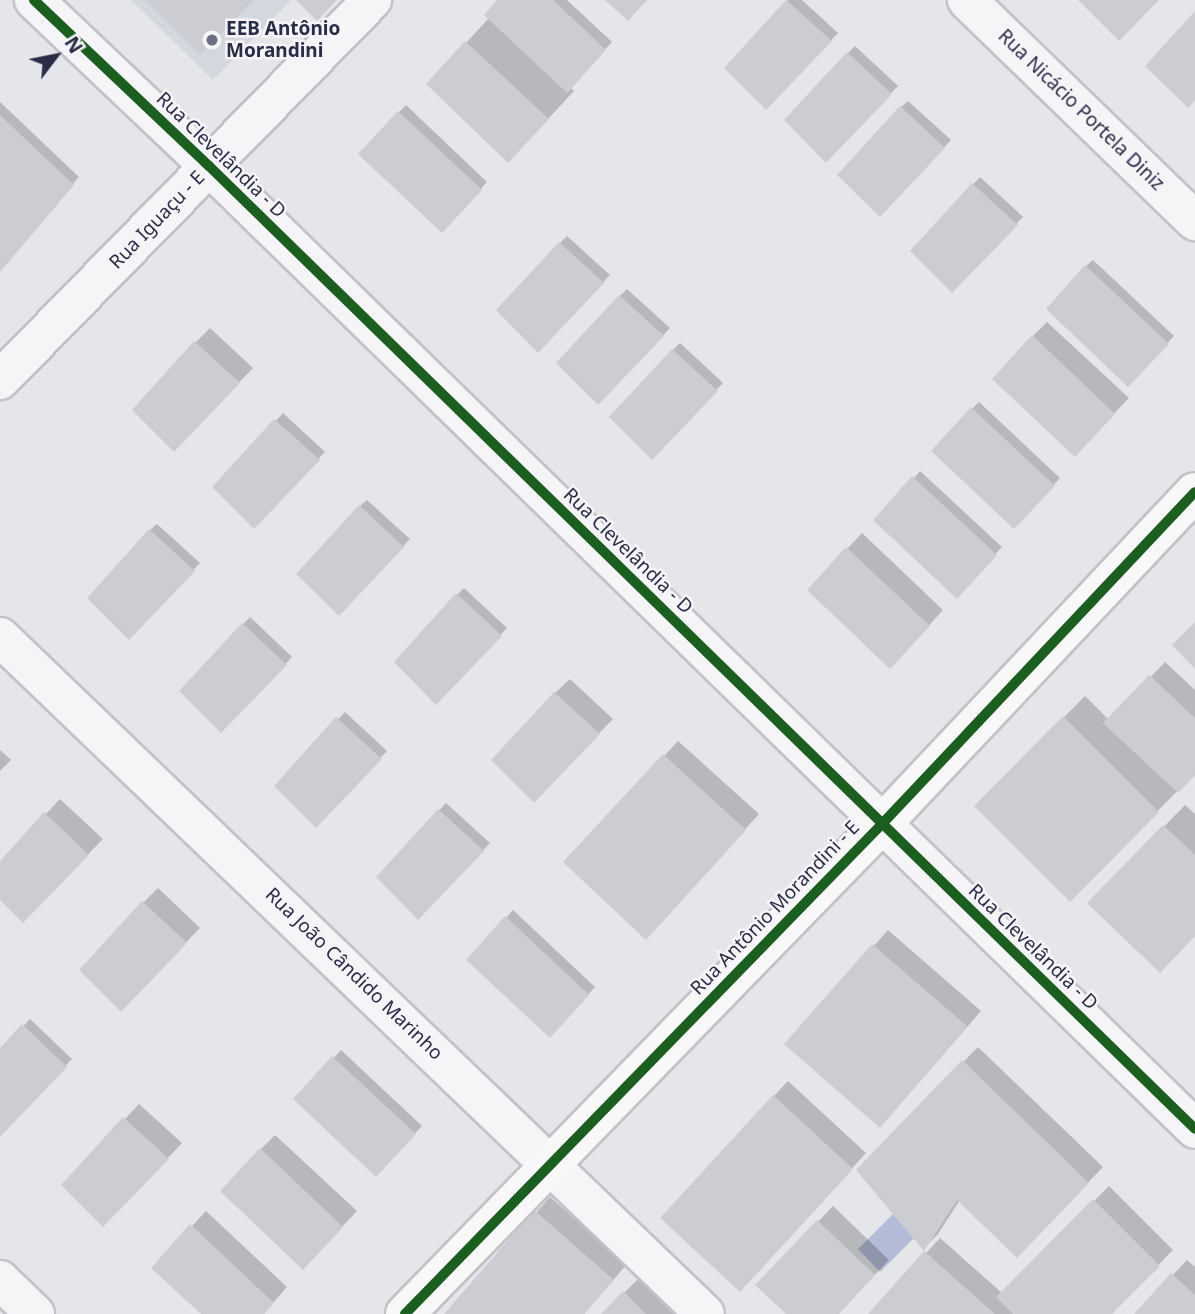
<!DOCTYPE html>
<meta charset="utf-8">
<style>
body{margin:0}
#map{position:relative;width:1195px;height:1314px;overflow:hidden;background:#e5e6ea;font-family:"Noto Sans",sans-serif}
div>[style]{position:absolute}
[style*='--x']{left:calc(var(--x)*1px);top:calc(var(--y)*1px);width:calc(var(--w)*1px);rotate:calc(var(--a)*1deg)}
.built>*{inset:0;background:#d5d7df}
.water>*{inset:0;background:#b3bbd6}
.shadow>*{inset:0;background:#0003}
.building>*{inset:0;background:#cccdd2}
.roads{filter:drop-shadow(2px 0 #c2c3c8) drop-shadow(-2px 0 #c2c3c8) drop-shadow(0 2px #c2c3c8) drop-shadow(0 -2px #c2c3c8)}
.street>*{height:38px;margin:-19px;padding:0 19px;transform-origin:19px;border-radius:19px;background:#f5f5f7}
.secondary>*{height:38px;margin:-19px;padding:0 19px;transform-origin:19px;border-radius:19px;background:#f8f8f8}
.cycleway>*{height:10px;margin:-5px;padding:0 5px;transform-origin:5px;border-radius:5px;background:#1b5e20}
.dots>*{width:19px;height:19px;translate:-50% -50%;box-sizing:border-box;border:4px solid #f4f4f9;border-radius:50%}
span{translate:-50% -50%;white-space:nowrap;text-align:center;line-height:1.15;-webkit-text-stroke:5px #f4f4f9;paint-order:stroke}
.poi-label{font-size:19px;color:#2a2d45;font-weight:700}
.left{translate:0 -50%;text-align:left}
.street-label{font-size:19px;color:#2a2d45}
.north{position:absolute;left:21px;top:21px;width:70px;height:70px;-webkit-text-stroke:5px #f4f4f9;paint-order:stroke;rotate:58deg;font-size:19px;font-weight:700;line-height:28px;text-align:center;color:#2a2d45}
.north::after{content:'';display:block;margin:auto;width:24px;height:32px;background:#2a2d45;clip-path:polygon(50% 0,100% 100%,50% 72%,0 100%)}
</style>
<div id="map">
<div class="built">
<i style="clip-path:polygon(131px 0,291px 0,213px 80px)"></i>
</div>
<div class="water">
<i style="clip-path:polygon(893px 1214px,915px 1237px,880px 1272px,858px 1249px)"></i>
</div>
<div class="shadow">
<i style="clip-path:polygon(499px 0,567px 0,612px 42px,570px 87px,574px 91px,535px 133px,428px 84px,489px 18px)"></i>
<i style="clip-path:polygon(788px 0,802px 0,838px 33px,766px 107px,727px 67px)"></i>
<i style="clip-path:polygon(855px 46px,898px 86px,826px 160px,848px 53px)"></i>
<i style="clip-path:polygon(908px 101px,951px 140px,880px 215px,901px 107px)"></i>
<i style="clip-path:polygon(0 102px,79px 177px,0 271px)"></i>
<i style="clip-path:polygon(406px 105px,487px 182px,442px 230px,399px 112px)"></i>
<i style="clip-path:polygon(980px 177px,1023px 217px,952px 291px,912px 251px)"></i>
<i style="clip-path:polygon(567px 236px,610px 275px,538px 350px,560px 243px)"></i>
<i style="clip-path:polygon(1093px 260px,1174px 336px,1128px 385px,1086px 266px)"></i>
<i style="clip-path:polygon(627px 289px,670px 328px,598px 403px,620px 296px)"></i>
<i style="clip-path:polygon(1047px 322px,1129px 398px,1089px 440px,1033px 336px)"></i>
<i style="clip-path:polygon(210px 328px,253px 368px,188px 435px,195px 343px)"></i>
<i style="clip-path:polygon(680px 343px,723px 383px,652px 457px,673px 350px)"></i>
<i style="clip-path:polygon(979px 402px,1060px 478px,1014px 527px,972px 409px)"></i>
<i style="clip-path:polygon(283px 413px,325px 452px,254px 527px,214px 487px)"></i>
<i style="clip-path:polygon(920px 471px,1002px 547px,963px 589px,914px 478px)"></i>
<i style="clip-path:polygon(367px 500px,410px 539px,339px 613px,360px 506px)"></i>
<i style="clip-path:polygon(157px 524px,200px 563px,129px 637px,150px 530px)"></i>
<i style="clip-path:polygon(862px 533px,943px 610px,905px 652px,809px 590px)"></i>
<i style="clip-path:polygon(464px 588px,507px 628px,436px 702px,457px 595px)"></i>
<i style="clip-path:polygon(250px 617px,292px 657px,221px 731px,181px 691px)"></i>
<i style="clip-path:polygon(1165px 662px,1195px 690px,1195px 773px,1070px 900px,976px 806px,1085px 696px,1109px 720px)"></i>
<i style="clip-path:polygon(570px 679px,613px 719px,548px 786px,555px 693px)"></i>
<i style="clip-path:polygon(345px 712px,387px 751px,316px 825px,276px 786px)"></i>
<i style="clip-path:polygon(678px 741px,759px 814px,660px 923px,664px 756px)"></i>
<i style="clip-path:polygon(0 750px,11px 760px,0 771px)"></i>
<i style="clip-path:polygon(60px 799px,103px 839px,23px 921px,0 898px,0 863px)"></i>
<i style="clip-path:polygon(446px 803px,490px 843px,418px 917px,378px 877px)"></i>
<i style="clip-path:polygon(1185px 805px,1195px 814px,1195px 935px,1090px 903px)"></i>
<i style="clip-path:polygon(158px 888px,200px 928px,135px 995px,143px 903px)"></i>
<i style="clip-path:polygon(513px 910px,595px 987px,556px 1029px,469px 960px)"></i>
<i style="clip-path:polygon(888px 930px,981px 1011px,894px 1111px,787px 1044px)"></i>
<i style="clip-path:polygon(30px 1019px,72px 1059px,1px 1133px,0 1051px)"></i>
<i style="clip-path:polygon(978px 1047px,1103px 1167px,1017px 1256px,960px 1200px,938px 1234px,924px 1248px,858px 1170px)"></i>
<i style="clip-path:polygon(341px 1050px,422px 1126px,376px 1175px,296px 1099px)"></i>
<i style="clip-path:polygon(788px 1081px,866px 1153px,755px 1275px,774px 1096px)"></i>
<i style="clip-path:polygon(139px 1104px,182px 1143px,118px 1211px,63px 1185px)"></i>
<i style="clip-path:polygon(275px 1135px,357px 1211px,317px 1253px,261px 1149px)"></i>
<i style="clip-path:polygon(1109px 1186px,1173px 1250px,1110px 1314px,870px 1314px,940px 1238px,1002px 1293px)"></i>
<i style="clip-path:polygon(550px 1197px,627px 1264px,584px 1314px,446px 1314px)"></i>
<i style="clip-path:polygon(833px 1206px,889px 1260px,837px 1314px,788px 1314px,758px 1285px)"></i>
<i style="clip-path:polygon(206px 1211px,287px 1287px,263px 1314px,203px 1314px,154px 1267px)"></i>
<i style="clip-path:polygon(1187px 1260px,1195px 1267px,1195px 1314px,1136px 1314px)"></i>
<i style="clip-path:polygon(639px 1278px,675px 1314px,603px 1314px)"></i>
</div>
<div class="building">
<i style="clip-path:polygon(145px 0,254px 0,200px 55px)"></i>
<i style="clip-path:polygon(296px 0,337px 0,317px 21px)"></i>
<i style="clip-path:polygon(497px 0,553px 0,606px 50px,567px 93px,484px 15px)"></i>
<i style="clip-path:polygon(605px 0,647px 0,628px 21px)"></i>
<i style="clip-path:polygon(786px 0,832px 41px,766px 110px,724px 68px)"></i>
<i style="clip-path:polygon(1078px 0,1159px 0,1119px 41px)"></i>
<i style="clip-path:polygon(1195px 11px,1195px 100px,1188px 108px,1145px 66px)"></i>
<i style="clip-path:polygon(465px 41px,549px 119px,508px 163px,426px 84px)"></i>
<i style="clip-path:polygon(847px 52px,892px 94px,826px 163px,784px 120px)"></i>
<i style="clip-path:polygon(900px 106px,945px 148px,880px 217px,837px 175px)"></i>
<i style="clip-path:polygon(398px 111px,482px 190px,442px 233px,358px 154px)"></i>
<i style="clip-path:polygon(0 115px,74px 185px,0 272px)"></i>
<i style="clip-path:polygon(972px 183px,1018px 225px,952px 293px,910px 251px)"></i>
<i style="clip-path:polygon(559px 242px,604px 283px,538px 353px,496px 310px)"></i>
<i style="clip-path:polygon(1085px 265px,1169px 344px,1128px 387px,1046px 309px)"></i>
<i style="clip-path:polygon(619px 295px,664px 336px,598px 405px,556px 363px)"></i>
<i style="clip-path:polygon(1032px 335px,1115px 414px,1075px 457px,992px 379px)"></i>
<i style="clip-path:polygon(194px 341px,240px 383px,174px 452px,132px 410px)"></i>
<i style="clip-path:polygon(672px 349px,718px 391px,652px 460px,609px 417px)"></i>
<i style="clip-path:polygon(971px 407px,1055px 486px,1014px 529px,931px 451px)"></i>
<i style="clip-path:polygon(274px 419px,320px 460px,254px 529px,212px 487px)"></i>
<i style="clip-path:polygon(912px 476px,997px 555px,957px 599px,873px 520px)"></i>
<i style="clip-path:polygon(359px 505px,404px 547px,339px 616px,296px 574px)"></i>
<i style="clip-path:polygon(149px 529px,195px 571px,129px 640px,87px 598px)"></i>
<i style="clip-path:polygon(846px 547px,930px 626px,890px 669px,807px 590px)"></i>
<i style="clip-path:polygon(456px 593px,502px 636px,436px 705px,394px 662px)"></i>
<i style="clip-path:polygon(1195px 622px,1195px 669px,1172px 645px)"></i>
<i style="clip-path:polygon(242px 623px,287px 665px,221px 733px,179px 691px)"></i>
<i style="clip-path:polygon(1149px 675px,1195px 718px,1195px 775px,1178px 793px,1103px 723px)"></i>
<i style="clip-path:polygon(554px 692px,600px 734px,534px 803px,491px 760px)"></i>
<i style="clip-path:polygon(1063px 716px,1159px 812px,1070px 902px,974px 806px)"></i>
<i style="clip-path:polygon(336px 717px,382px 759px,316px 828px,274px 786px)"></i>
<i style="clip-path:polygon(663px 754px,746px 830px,646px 940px,563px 862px)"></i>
<i style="clip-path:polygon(438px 809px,484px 851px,418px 920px,376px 877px)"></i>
<i style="clip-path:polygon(44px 812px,89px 855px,23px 923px,0 900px,0 861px)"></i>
<i style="clip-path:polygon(1163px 825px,1195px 855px,1195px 936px,1160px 973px,1087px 903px)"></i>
<i style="clip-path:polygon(142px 901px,187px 943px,121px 1012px,79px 970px)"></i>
<i style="clip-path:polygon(505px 916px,589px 995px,550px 1038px,466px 960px)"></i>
<i style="clip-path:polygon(872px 944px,967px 1026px,880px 1128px,784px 1044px)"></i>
<i style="clip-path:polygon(22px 1024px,67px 1067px,0 1137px,0 1048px)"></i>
<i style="clip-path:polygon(332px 1056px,416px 1134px,376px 1177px,293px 1099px)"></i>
<i style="clip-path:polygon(962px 1060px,1089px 1183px,1017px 1258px,957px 1200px,924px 1251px,856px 1170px)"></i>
<i style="clip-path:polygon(773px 1095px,853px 1169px,740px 1292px,660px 1218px)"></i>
<i style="clip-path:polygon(123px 1117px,169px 1159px,103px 1227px,61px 1185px)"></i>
<i style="clip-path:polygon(260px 1148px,343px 1227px,303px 1270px,220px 1191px)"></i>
<i style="clip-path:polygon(1093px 1199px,1160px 1266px,1112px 1314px,1013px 1314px,996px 1297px)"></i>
<i style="clip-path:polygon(534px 1210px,614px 1280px,584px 1314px,444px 1314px)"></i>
<i style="clip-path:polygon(817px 1220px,875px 1275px,839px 1314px,786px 1314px,755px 1285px)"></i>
<i style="clip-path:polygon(190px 1224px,274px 1303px,264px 1314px,201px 1314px,151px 1268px)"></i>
<i style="clip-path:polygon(924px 1251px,995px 1314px,868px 1314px)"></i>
<i style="clip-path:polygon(1171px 1273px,1195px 1295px,1195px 1314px,1134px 1314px)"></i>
<i style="clip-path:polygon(623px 1291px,646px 1314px,601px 1314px)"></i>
</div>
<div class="roads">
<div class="street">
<i style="--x:34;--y:0;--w:241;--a:43.5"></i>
<i style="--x:209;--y:166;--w:1378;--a:44.32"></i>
<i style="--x:967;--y:0;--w:318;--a:44.1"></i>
<i style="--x:0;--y:380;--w:532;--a:-45.61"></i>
<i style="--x:0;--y:637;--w:977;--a:43.84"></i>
<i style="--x:0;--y:1280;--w:49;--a:44.2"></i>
</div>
<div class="secondary">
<i style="--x:405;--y:1314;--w:684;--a:-45.77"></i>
<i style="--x:882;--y:824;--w:456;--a:-46.7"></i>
</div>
</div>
<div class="cycleway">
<i style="--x:34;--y:0;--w:241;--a:43.5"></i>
<i style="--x:209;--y:166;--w:1378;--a:44.32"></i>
<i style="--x:405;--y:1314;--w:684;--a:-45.77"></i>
<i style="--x:882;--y:824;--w:456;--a:-46.7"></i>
</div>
<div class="dots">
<i style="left:212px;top:40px;background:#6b6e7f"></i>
</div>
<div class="poi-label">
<span class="left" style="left:226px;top:40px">EEB Antônio<br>Morandini</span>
</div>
<div class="street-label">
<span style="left:1081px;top:110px;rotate:44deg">Rua Nicácio Portela Diniz</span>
<span style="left:221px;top:155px;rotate:44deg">Rua Clevelândia - D</span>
<span style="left:157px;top:220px;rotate:-46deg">Rua Iguaçu - E</span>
<span style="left:628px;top:551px;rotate:44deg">Rua Clevelândia - D</span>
<span style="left:775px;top:908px;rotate:-46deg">Rua Antônio Morandini - E</span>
<span style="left:1033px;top:947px;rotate:44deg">Rua Clevelândia - D</span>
<span style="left:354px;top:974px;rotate:44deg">Rua João Cândido Marinho</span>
</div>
<div class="north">N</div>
</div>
